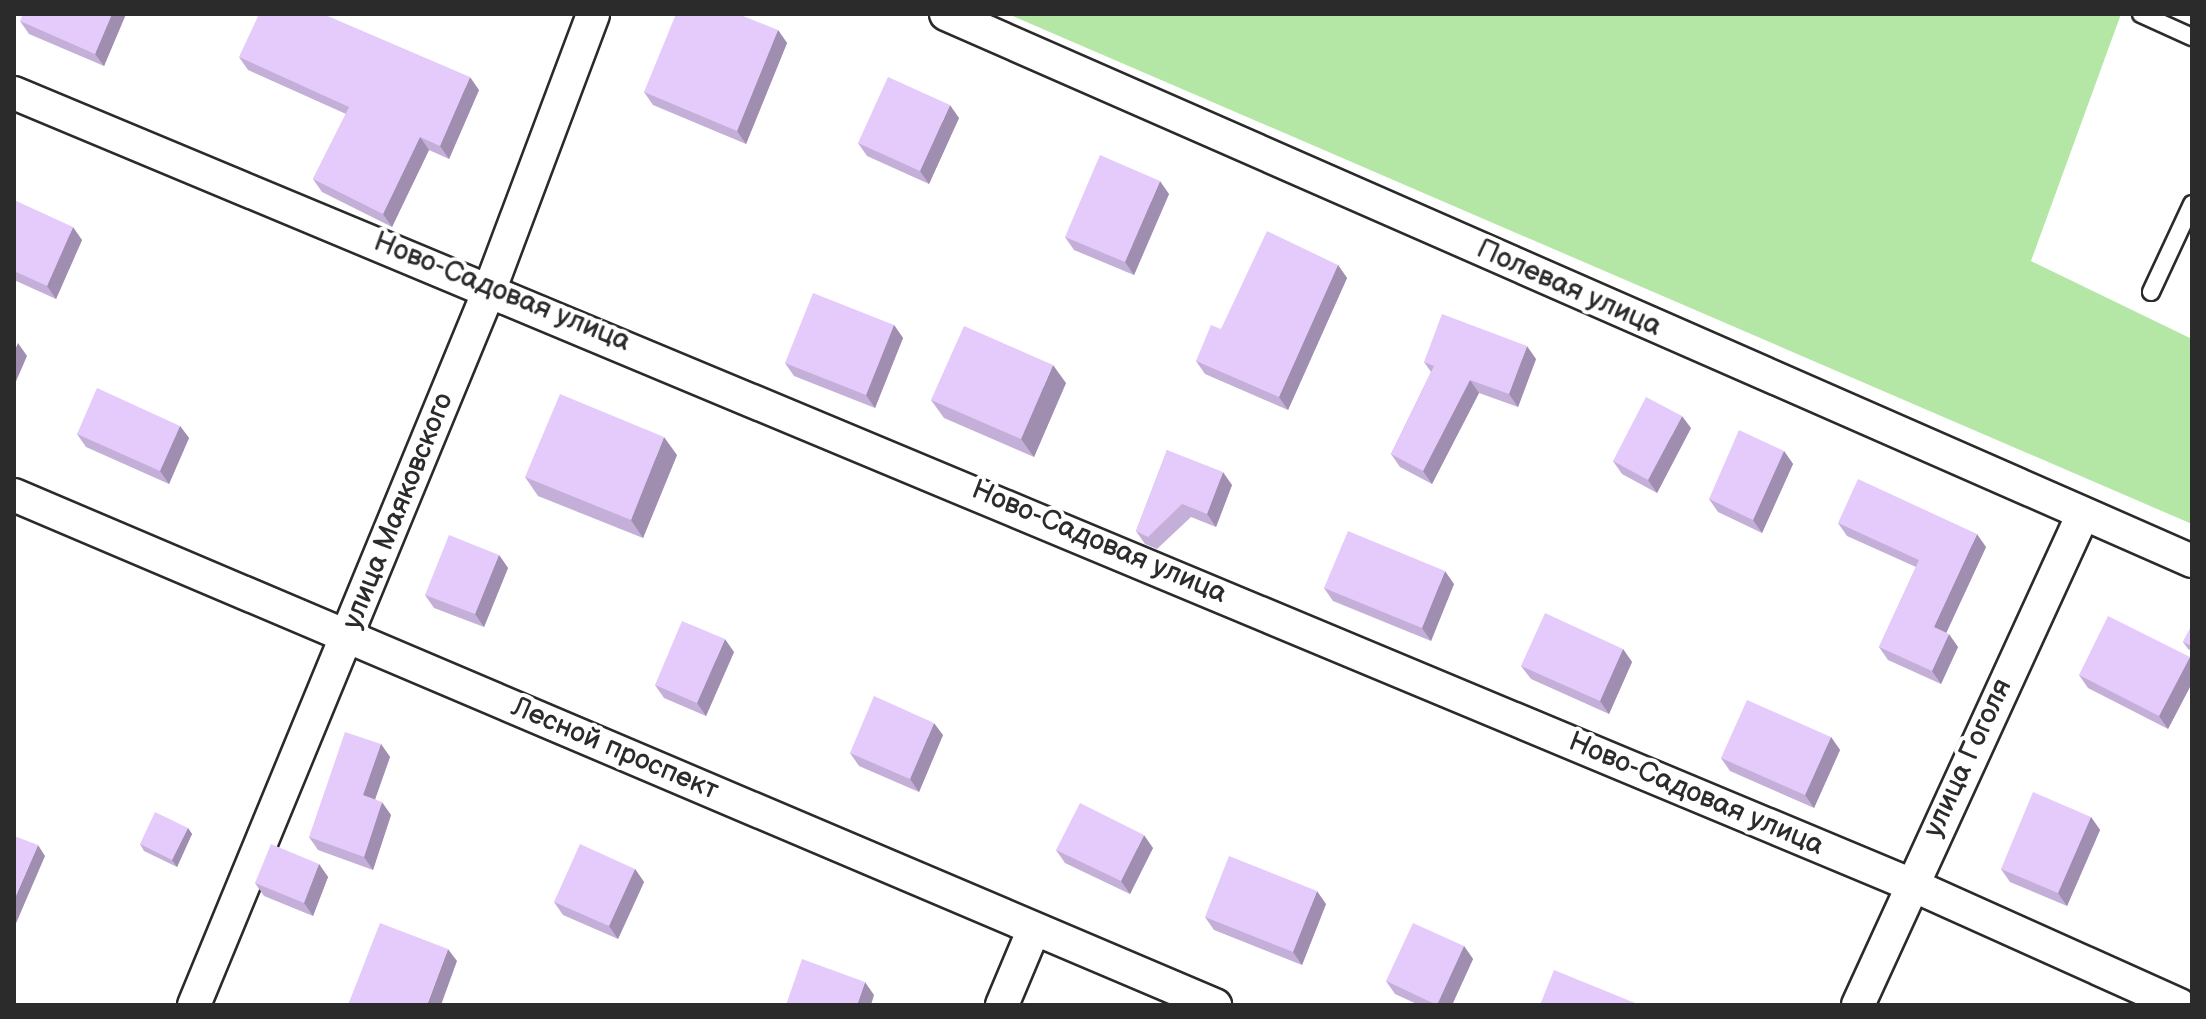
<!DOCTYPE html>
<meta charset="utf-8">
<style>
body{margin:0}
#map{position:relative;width:2206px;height:1019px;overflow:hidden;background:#fff;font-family:"Balsamiq Sans",sans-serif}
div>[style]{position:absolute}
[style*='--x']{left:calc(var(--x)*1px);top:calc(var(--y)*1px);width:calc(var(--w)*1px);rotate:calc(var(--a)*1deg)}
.green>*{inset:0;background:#b4e6a6}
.roads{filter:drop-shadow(2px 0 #2b2b2b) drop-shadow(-2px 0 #2b2b2b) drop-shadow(0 2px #2b2b2b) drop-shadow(0 -2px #2b2b2b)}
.lane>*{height:16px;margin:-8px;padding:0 8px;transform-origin:8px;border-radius:8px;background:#fff}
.street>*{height:32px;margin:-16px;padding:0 16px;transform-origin:16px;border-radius:16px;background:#fff}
.wall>*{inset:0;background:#c4afd8}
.shaded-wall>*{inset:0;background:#a08eb0}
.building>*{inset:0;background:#e4cbfb}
span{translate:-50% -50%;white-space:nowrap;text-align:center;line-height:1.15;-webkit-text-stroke:8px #fff;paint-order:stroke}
.street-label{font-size:28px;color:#2b2b2b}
.frame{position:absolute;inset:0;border:16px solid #2b2b2b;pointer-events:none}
</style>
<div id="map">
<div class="green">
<i style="clip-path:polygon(1008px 14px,2121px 14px,2031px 261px,2192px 339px,2192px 524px)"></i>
</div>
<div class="roads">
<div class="lane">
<i style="--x:2141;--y:14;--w:56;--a:24.3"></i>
<i style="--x:2151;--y:292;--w:97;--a:-65"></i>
</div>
<div class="street">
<i style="--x:946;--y:14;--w:1361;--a:23.7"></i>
<i style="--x:14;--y:93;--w:2054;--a:22.65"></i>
<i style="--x:1910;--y:884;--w:295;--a:24.2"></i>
<i style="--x:14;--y:495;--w:1305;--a:23.01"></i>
<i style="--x:194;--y:1005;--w:778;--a:-67.56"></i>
<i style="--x:491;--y:286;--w:290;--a:-69.4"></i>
<i style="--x:1002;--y:1005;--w:82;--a:-67.2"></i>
<i style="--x:1858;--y:1005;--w:540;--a:-65.38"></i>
</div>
</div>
<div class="wall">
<i style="clip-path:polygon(126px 14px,104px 66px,29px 34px,20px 21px)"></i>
<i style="clip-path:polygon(778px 30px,787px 43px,746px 144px,653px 105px,644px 92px)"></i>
<i style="clip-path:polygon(239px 57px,479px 90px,449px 159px,429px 150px,392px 227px,322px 192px,313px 179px,346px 114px,248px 70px)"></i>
<i style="clip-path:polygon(959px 118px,929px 184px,867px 156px,858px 143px)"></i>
<i style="clip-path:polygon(1169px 194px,1134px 275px,1074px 250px,1065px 237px)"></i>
<i style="clip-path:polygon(14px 200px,82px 240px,56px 299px,14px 280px)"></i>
<i style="clip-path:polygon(1338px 265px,1347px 278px,1288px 410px,1205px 374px,1196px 361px,1221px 329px)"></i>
<i style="clip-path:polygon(894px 325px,903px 338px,875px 408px,794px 376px,785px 363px)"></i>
<i style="clip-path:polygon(1536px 359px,1518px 407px,1479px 393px,1432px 484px,1400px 467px,1391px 454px,1431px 372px,1424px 362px)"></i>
<i style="clip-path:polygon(1066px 383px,1034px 457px,944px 418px,931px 400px)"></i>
<i style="clip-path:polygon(180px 426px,189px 438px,169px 484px,86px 447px,77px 434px)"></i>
<i style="clip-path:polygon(1691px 428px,1657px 493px,1622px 474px,1613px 461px)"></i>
<i style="clip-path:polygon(1167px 450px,1232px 485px,1216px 527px,1191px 517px,1157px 549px,1145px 544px,1136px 531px)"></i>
<i style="clip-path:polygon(1784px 451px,1793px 464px,1762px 533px,1718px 512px,1709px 499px)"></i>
<i style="clip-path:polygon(677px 455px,643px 538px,538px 496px,525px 477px)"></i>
<i style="clip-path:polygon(1838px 523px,1986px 547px,1946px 633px,1958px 647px,1941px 684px,1888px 660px,1879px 647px,1916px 567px,1847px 536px)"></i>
<i style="clip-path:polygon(499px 555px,508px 568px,484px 627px,434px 608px,425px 595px)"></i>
<i style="clip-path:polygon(1454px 584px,1431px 641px,1333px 601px,1324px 588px)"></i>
<i style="clip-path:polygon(2192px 625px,2192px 651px,2188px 649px,2183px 642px)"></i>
<i style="clip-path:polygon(1623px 649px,1632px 662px,1609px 714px,1531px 679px,1521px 666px)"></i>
<i style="clip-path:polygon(734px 652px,706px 716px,664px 698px,655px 685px)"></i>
<i style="clip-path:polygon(2190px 657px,2192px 660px,2192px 683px,2168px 729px,2088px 688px,2079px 675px)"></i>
<i style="clip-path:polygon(943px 735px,919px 792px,859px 766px,850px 753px)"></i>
<i style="clip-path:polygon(1831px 737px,1840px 750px,1814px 808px,1730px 771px,1721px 758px)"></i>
<i style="clip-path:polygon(381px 744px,390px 757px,375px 799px,391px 815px,373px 870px,318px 850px,309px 837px)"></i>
<i style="clip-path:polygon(2091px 817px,2100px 830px,2067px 906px,2010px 882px,2001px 869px)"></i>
<i style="clip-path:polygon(188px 828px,192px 834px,177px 867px,144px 851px,140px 844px)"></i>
<i style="clip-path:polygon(1153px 848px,1130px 894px,1065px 863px,1056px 850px)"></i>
<i style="clip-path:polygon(319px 864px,328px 877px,313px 916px,264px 896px,255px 883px)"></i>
<i style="clip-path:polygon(635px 869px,644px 882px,618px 939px,563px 915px,554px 902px)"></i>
<i style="clip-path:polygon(1326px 904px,1302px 965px,1214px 930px,1205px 917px)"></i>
<i style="clip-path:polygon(1464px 946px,1473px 959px,1452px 1005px,1419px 1005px,1395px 994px,1386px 981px)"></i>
</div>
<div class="shaded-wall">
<i style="clip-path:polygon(112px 14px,126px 14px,104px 66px,95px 54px)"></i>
<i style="clip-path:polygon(778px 30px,787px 43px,746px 144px,737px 131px)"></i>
<i style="clip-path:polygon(470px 77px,479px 90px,449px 159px,440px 146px)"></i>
<i style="clip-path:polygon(950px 105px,959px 118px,929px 184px,920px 171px)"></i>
<i style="clip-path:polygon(420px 137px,429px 150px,392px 227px,383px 214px)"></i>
<i style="clip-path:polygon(1160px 181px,1169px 194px,1134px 275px,1125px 262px)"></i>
<i style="clip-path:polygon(73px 227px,82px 240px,56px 299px,47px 286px)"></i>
<i style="clip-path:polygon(1338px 265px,1347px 278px,1288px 410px,1279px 397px)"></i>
<i style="clip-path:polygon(894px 325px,903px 338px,875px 408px,866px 395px)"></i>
<i style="clip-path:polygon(18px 343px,27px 356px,14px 386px,14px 352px)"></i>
<i style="clip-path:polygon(1527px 346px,1536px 359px,1518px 407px,1509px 394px)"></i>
<i style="clip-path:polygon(1053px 365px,1066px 383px,1034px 457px,1021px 439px)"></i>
<i style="clip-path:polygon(1470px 380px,1479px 393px,1432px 484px,1423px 471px)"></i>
<i style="clip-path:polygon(1682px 416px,1691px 428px,1657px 493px,1648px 480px)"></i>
<i style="clip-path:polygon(180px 426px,189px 438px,169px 484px,160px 471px)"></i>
<i style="clip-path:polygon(664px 437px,677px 455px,643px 538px,631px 520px)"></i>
<i style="clip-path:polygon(1784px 451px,1793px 464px,1762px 533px,1753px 520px)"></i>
<i style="clip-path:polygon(1223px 472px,1232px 485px,1216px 527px,1207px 514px)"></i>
<i style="clip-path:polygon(1977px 534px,1986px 547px,1943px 640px,1934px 627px)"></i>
<i style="clip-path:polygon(499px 555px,508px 568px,484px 627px,475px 614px)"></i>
<i style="clip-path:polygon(1445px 571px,1454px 584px,1431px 641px,1422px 628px)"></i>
<i style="clip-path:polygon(1949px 634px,1958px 647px,1941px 684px,1932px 671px)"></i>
<i style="clip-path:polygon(725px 639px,734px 652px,706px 716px,697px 703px)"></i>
<i style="clip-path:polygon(1623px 649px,1632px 662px,1609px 714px,1600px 701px)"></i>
<i style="clip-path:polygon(2190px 657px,2192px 660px,2192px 683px,2168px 729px,2159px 716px)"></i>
<i style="clip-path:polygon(934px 723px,943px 735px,919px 792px,910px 779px)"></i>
<i style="clip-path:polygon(1831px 737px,1840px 750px,1814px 808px,1805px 795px)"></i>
<i style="clip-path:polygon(381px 744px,390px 757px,372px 808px,363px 795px)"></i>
<i style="clip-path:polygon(382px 802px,391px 815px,373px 870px,364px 857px)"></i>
<i style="clip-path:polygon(2091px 817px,2100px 830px,2067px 906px,2058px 893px)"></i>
<i style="clip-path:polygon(188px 828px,192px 834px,177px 867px,172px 860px)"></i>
<i style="clip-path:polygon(1144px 835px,1153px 848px,1130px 894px,1121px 881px)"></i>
<i style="clip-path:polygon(38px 845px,45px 856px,14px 928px,14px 900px)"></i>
<i style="clip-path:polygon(319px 864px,328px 877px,313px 916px,304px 903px)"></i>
<i style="clip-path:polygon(635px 869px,644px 882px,618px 939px,609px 926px)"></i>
<i style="clip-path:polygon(1317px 891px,1326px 904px,1302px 965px,1293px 952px)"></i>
<i style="clip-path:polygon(1464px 946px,1473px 959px,1452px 1005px,1437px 1005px)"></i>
<i style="clip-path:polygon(448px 949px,457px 961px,441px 1005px,427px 1005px)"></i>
<i style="clip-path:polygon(865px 982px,874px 995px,871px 1005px,857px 1005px)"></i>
</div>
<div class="building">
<i style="clip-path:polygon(23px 14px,112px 14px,95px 54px,20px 21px)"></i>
<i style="clip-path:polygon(259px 14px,323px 14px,470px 77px,440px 146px,420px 137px,383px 214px,313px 179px,349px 107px,239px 57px)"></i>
<i style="clip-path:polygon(676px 14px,738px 14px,778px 30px,737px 131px,644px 92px)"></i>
<i style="clip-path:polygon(888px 77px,950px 105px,920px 171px,858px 143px)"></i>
<i style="clip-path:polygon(1100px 155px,1160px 181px,1125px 262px,1065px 237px)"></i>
<i style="clip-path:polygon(14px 200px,73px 227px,47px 286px,14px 271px)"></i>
<i style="clip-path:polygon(1267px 231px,1338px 265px,1279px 397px,1196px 361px,1211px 325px,1221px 329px)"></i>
<i style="clip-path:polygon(813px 293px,894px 325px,866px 395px,785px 363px)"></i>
<i style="clip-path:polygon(1442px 314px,1527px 346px,1509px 394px,1470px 380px,1423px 471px,1391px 454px,1434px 366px,1424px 362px)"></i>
<i style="clip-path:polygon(964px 326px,1053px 365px,1021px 439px,931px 400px)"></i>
<i style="clip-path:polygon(97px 388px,180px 426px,160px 471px,77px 434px)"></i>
<i style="clip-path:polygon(560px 394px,664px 437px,631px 520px,525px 477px)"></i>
<i style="clip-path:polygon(1646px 397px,1682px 416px,1648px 480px,1613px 461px)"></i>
<i style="clip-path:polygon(1739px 430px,1784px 451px,1753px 520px,1709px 499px)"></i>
<i style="clip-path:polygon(1167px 450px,1223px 472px,1207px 514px,1182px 504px,1148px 537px,1136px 531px)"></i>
<i style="clip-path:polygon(1858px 479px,1977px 534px,1934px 627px,1949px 634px,1932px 671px,1879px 647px,1919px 560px,1838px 523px)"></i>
<i style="clip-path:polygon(1348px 531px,1445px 571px,1422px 628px,1324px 588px)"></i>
<i style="clip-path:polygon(449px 535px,499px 555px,475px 614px,425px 595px)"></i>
<i style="clip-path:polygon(1545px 613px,1623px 649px,1600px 701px,1521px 666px)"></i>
<i style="clip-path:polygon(2108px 616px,2190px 657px,2159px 716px,2079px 675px)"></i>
<i style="clip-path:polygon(682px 621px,725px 639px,697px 703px,655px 685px)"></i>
<i style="clip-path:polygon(2192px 625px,2192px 646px,2183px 642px)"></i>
<i style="clip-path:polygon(874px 696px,934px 723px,910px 779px,850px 753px)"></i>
<i style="clip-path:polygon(1747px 700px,1831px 737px,1805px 795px,1721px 758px)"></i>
<i style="clip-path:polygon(345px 732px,381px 744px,363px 795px,382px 802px,364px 857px,309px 837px)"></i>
<i style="clip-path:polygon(2033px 792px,2091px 817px,2058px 893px,2001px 869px)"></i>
<i style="clip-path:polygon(1080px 803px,1144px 835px,1121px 881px,1056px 850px)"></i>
<i style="clip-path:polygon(155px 812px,188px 828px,172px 860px,140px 844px)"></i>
<i style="clip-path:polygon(14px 836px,38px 845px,14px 900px)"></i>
<i style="clip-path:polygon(271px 844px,319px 864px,304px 903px,255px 883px)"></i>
<i style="clip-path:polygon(580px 844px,635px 869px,609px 926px,554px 902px)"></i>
<i style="clip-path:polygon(1229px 856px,1317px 891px,1293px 952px,1205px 917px)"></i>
<i style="clip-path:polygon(380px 923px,448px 949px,427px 1005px,412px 1005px,406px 1003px,406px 1005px,348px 1005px)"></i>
<i style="clip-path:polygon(1413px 923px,1464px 946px,1437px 1005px,1386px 981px)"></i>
<i style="clip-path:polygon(802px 959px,865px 982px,857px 1005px,786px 1005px)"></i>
<i style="clip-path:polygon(1554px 970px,1640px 1005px,1540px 1005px)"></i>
</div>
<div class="street-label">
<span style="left:1569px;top:288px;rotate:24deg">Полевая улица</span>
<span style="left:502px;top:292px;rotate:22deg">Ново-Садовая улица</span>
<span style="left:398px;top:511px;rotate:-68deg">улица Маяковского</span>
<span style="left:1099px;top:542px;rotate:23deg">Ново-Садовая улица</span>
<span style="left:615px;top:749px;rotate:23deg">Лесной проспект</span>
<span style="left:1968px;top:758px;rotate:-65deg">улица Гоголя</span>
<span style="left:1696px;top:794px;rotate:23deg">Ново-Садовая улица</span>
</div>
<div class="frame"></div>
</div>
